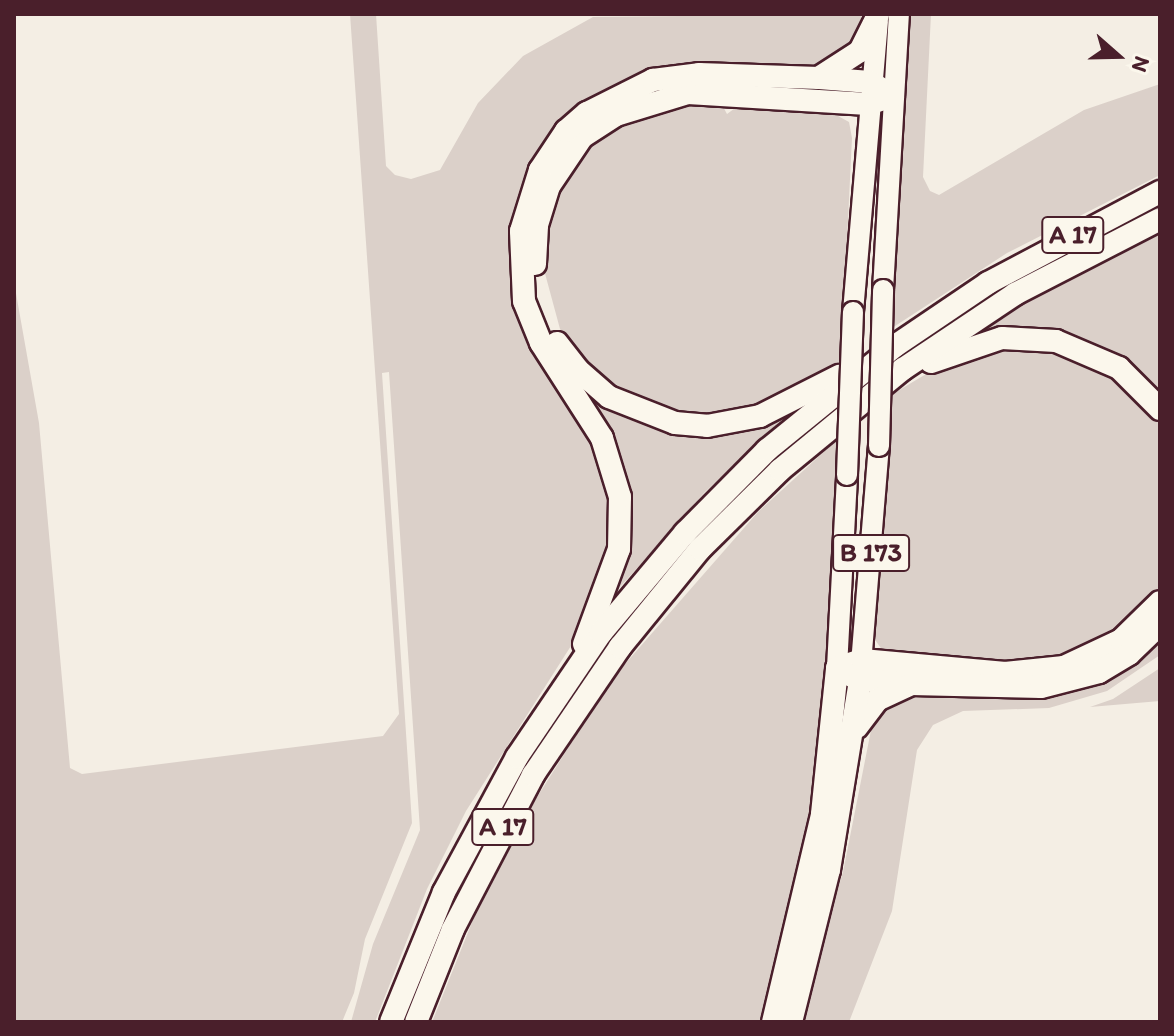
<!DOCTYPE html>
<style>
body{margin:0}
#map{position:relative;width:1174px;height:1036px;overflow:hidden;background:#f4eee4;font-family:Itim,sans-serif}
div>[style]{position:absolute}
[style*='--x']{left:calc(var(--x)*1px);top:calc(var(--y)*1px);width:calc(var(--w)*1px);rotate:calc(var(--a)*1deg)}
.green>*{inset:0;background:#dbd0c9}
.roads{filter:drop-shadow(2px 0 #4a1f2b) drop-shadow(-2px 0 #4a1f2b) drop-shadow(0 2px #4a1f2b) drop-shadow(0 -2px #4a1f2b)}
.major>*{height:20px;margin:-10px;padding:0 10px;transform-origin:10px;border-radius:10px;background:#fbf7ec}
.highway>*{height:22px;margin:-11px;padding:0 11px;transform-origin:11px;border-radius:11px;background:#fbf7ec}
.bridges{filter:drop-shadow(2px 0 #4a1f2b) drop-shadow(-2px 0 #4a1f2b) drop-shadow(0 2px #4a1f2b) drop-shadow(0 -2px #4a1f2b)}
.major-bridge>*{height:20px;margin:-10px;padding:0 10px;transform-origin:10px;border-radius:10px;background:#fbf7ec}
span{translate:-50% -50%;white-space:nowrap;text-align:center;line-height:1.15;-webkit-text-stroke:6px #fbf7ec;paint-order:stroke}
.shield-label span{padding:2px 6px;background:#fbf7ec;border:2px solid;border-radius:6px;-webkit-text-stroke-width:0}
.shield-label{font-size:26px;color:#4a1f2b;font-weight:700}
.frame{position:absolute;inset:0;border:16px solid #4a1f2b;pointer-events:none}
.north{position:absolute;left:1078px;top:16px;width:80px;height:80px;-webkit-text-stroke:6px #fbf7ec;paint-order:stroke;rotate:110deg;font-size:22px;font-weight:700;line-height:32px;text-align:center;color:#4a1f2b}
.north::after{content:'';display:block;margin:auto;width:28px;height:36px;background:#4a1f2b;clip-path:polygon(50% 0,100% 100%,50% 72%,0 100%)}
</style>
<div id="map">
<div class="green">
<i style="clip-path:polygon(350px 14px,376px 14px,386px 166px,395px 175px,411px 179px,440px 170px,478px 103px,523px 56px,593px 17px,862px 14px,855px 44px,829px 66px,626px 83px,513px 256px,606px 461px,615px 532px,576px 638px,466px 811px,427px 889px,375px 1022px,351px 1022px,373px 944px,420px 830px,389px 372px,382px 373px,412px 823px,365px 939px,354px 993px,342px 1022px,14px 1022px,14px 282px,39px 423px,70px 768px,82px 774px,383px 736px,399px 714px)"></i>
<i style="clip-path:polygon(907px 14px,931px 14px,923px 177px,930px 191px,939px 195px,1084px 110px,1160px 84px,1160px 175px,1007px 253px,892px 328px)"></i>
<i style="clip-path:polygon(695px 103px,721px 103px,727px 114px,742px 103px,827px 110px,849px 122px,852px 138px,841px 364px,758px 410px,685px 419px,685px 412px,651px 409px,603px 382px,560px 329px,543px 266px,549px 201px,600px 130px)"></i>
<i style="clip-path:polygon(1160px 234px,1160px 402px,1123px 363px,972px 338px,1029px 300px)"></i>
<i style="clip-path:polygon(1039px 343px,1102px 364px,1160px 420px,1160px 591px,1139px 619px,1070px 657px,1012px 664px,883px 651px,873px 637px,878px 597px,873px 592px,891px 395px,963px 352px)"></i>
<i style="clip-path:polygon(567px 368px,665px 427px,790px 412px,704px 493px,613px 595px,627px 530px)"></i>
<i style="clip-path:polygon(838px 439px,834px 491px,839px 492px,817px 782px,798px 900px,765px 1022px,432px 1022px,479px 905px,522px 821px,611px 680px,758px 512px)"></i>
<i style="clip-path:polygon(1160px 633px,1160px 655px,1107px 691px,1049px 708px,963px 711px,933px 725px,917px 750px,892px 911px,849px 1022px,798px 1022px,843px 872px,875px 710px,912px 692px)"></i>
<i style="clip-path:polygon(1160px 668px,1160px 701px,1090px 707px,1113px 699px)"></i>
</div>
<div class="roads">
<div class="major">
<i style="--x:883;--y:290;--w:276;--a:-86.7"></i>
<i style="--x:853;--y:312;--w:292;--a:-85.1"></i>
<i style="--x:837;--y:668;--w:193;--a:-87"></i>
<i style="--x:860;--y:676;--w:231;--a:-85.3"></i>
</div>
<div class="highway">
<i style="--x:820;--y:77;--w:48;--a:-33"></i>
<i style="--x:860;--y:51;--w:40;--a:-63.4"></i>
<i style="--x:535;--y:264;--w:39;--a:-87"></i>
<i style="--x:537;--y:225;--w:41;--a:-72.9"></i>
<i style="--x:549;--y:186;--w:59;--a:-56"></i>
<i style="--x:582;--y:137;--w:40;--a:-32.9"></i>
<i style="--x:616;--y:115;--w:75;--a:-17"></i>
<i style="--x:688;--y:93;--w:180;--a:3.5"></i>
<i style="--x:868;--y:104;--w:26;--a:-18"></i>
<i style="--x:557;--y:343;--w:34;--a:52"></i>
<i style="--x:578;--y:370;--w:41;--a:41.1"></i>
<i style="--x:609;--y:397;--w:71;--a:21.5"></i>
<i style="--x:675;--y:423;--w:32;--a:5"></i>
<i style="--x:707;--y:426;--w:54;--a:-10.7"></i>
<i style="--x:760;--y:416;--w:89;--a:-26.9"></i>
<i style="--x:931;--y:362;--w:75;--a:-18.7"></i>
<i style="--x:1002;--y:338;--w:54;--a:3.2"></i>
<i style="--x:1056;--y:341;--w:69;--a:23.2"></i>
<i style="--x:1119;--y:368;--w:58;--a:45"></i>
<i style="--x:584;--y:644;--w:101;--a:-69.8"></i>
<i style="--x:619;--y:549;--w:52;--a:-88.9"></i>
<i style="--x:620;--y:497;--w:62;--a:-107"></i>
<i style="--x:602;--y:438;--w:113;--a:-122.7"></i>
<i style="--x:541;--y:343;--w:45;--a:-112"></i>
<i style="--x:524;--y:301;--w:70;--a:-92.5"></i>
<i style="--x:521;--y:231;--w:64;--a:-72.7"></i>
<i style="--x:540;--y:170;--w:47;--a:-56.3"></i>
<i style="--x:566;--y:131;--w:28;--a:-41"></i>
<i style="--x:587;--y:113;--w:74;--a:-26.6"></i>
<i style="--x:653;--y:80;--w:46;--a:-7.4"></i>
<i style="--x:699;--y:74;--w:120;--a:1.9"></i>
<i style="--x:819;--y:78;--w:51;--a:4.5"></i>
<i style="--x:870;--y:82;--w:27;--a:31"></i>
<i style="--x:837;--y:668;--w:26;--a:-18"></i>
<i style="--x:862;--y:660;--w:144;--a:5.2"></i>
<i style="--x:1005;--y:673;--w:59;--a:-5.8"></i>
<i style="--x:1064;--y:667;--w:63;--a:-25.3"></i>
<i style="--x:1121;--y:640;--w:54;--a:-44.3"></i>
<i style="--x:848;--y:674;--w:13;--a:27"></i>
<i style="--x:860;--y:680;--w:51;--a:4.5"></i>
<i style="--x:911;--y:684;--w:130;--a:1.3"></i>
<i style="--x:1041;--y:687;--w:60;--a:-14.5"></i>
<i style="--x:1099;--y:672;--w:35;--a:-31"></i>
<i style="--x:1129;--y:654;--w:40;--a:-44"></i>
<i style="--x:857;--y:727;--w:34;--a:-53"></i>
<i style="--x:877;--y:700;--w:35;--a:-25"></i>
<i style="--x:391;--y:1022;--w:140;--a:-67.8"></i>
<i style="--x:444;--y:892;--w:153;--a:-61.6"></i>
<i style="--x:517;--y:757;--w:150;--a:-55.9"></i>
<i style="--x:601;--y:633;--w:131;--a:-50"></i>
<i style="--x:685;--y:533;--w:117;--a:-45.3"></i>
<i style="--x:767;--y:450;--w:165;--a:-39.1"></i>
<i style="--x:895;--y:346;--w:112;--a:-34.1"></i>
<i style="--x:988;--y:283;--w:195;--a:-27.9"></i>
<i style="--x:416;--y:1022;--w:100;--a:-68.3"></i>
<i style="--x:453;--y:929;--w:174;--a:-62.5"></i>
<i style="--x:533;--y:775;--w:155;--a:-55.8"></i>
<i style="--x:620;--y:647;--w:127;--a:-50.8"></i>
<i style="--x:700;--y:549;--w:112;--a:-44.6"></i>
<i style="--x:780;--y:470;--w:159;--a:-39.4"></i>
<i style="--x:903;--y:369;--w:135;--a:-33.8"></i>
<i style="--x:1015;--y:294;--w:163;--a:-27.3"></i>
<i style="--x:773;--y:1022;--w:214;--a:-76.7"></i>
<i style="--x:822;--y:814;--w:147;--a:-84.1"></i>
<i style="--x:791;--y:1022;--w:157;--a:-76"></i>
<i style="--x:829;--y:870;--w:193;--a:-80.7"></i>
</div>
</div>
<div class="bridges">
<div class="major-bridge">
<i style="--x:879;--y:446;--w:156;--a:-88.5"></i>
<i style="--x:847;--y:475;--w:163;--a:-87.9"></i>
</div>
</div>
<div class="shield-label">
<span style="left:1073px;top:235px">A 17</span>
<span style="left:871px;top:553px">B 173</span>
<span style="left:503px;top:827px">A 17</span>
</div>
<div class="frame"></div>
<div class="north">N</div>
</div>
